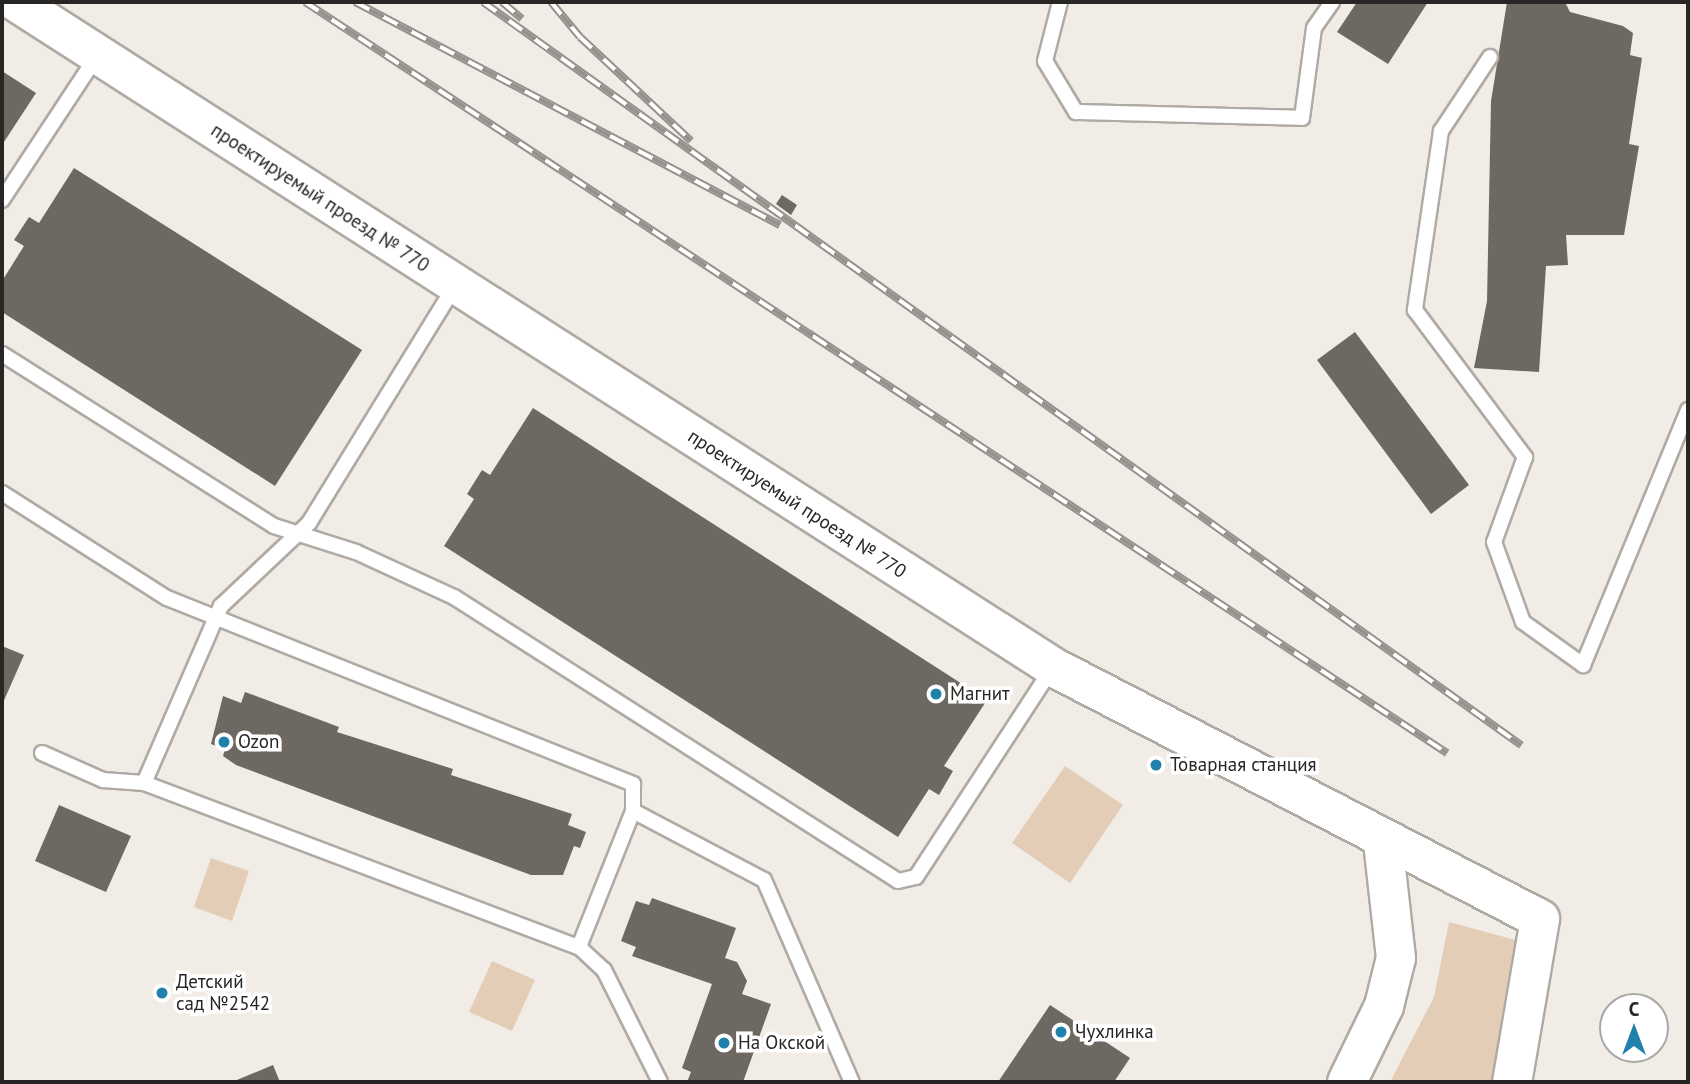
<!DOCTYPE html>
<meta charset="utf-8">
<style>
body{margin:0}
#map{position:relative;width:1690px;height:1084px;overflow:hidden;background:#f2ece6;font-family:"PT Sans",sans-serif}
div>[style]{position:absolute}
[style*='--x']{left:calc(var(--x)*1px);top:calc(var(--y)*1px);width:calc(var(--w)*1px);rotate:calc(var(--a)*1deg)}
.green>*{inset:0;background:#e3cdb6}
.building>*{inset:0;background:#6e6863}
.roads{filter:drop-shadow(2px 0 #b0aaa4) drop-shadow(-2px 0 #b0aaa4) drop-shadow(0 2px #b0aaa4) drop-shadow(0 -2px #b0aaa4)}
.lane>*{height:14px;margin:-7px;padding:0 7px;transform-origin:7px;border-radius:7px;background:#fff}
.secondary>*{height:38px;margin:-19px;padding:0 19px;transform-origin:19px;border-radius:19px;background:#fff}
.rail>*{height:8px;margin-top:-4px;transform-origin:0;background:repeating-linear-gradient(90deg,#fff 0 16px,#95918d 0 32px);box-sizing:border-box;border-block:2px solid #95918d}
.dots>*{width:19px;height:19px;translate:-50% -50%;box-sizing:border-box;border:4px solid #fff;border-radius:50%}
span{translate:-50% -50%;white-space:nowrap;text-align:center;line-height:1.15;-webkit-text-stroke:7px #fff;paint-order:stroke}
.street-label{font-size:19px;color:#282624}
.poi-label{font-size:19px;color:#282624}
.left{translate:0 -50%;text-align:left}
.frame{position:absolute;inset:0;border:4px solid #282624;pointer-events:none}
.north{position:absolute;left:1599px;top:993px;width:70px;height:70px;box-sizing:border-box;background:#fff;border:2px solid #a9a8a7;border-radius:50%;rotate:0deg;font-size:19px;font-weight:700;line-height:28px;text-align:center;color:#282624}
.north::after{content:'';display:block;margin:auto;width:24px;height:32px;background:#2181ad;clip-path:polygon(50% 0,100% 100%,50% 72%,0 100%)}
</style>
<div id="map">
<div class="green">
<i style="clip-path:polygon(1065px 766px,1123px 805px,1070px 883px,1012px 843px)"></i>
<i style="clip-path:polygon(211px 858px,249px 871px,232px 921px,194px 907px)"></i>
<i style="clip-path:polygon(1449px 922px,1523px 942px,1500px 1082px,1390px 1082px,1434px 997px)"></i>
<i style="clip-path:polygon(492px 961px,535px 980px,512px 1031px,469px 1012px)"></i>
</div>
<div class="building">
<i style="clip-path:polygon(1357px 2px,1428px 2px,1388px 64px,1337px 32px)"></i>
<i style="clip-path:polygon(1507px 2px,1565px 2px,1570px 12px,1623px 26px,1633px 33px,1630px 55px,1642px 58px,1629px 144px,1639px 146px,1624px 235px,1566px 235px,1568px 265px,1546px 266px,1539px 372px,1474px 368px,1487px 301px,1491px 101px)"></i>
<i style="clip-path:polygon(2px 71px,36px 93px,2px 145px)"></i>
<i style="clip-path:polygon(74px 168px,362px 350px,275px 486px,2px 312px,2px 281px,24px 246px,14px 240px,29px 217px,39px 223px)"></i>
<i style="clip-path:polygon(782px 195px,797px 205px,791px 215px,776px 204px)"></i>
<i style="clip-path:polygon(1355px 332px,1469px 485px,1431px 514px,1317px 360px)"></i>
<i style="clip-path:polygon(533px 408px,987px 700px,944px 766px,953px 771px,939px 795px,929px 789px,898px 837px,444px 546px,474px 499px,467px 494px,482px 470px,490px 475px)"></i>
<i style="clip-path:polygon(2px 646px,24px 655px,2px 705px)"></i>
<i style="clip-path:polygon(245px 692px,339px 727px,337px 732px,453px 769px,451px 775px,572px 814px,568px 825px,586px 832px,580px 848px,574px 846px,563px 875px,531px 875px,236px 765px,223px 756px,225px 749px,211px 744px,223px 696px,241px 703px)"></i>
<i style="clip-path:polygon(59px 805px,131px 836px,106px 892px,35px 861px)"></i>
<i style="clip-path:polygon(652px 898px,736px 928px,725px 958px,737px 962px,747px 981px,742px 994px,771px 1004px,743px 1082px,687px 1082px,691px 1072px,682px 1068px,712px 984px,632px 956px,636px 947px,621px 941px,636px 901px,649px 905px)"></i>
<i style="clip-path:polygon(1050px 1005px,1130px 1058px,1114px 1082px,998px 1082px)"></i>
<i style="clip-path:polygon(273px 1065px,280px 1082px,232px 1082px)"></i>
</div>
<div class="roads">
<div class="lane">
<i style="--x:1060;--y:2;--w:61;--a:104.3"></i>
<i style="--x:1045;--y:61;--w:60;--a:58.7"></i>
<i style="--x:1076;--y:112;--w:226;--a:1.5"></i>
<i style="--x:1302;--y:118;--w:91;--a:-82.4"></i>
<i style="--x:1314;--y:28;--w:32;--a:-55"></i>
<i style="--x:1490;--y:57;--w:89;--a:123.5"></i>
<i style="--x:1441;--y:131;--w:181;--a:98.3"></i>
<i style="--x:1415;--y:310;--w:184;--a:53.2"></i>
<i style="--x:1525;--y:457;--w:90;--a:110"></i>
<i style="--x:1494;--y:542;--w:85;--a:70.1"></i>
<i style="--x:1523;--y:622;--w:74;--a:35.6"></i>
<i style="--x:1583;--y:665;--w:276;--a:-67.6"></i>
<i style="--x:2;--y:200;--w:173;--a:-56.6"></i>
<i style="--x:2;--y:354;--w:322;--a:32.3"></i>
<i style="--x:274;--y:526;--w:86;--a:17.6"></i>
<i style="--x:356;--y:552;--w:108;--a:24.7"></i>
<i style="--x:454;--y:597;--w:527;--a:32.6"></i>
<i style="--x:898;--y:881;--w:18;--a:-13"></i>
<i style="--x:916;--y:877;--w:249;--a:-56.9"></i>
<i style="--x:2;--y:493;--w:196;--a:32.5"></i>
<i style="--x:167;--y:598;--w:502;--a:21.76"></i>
<i style="--x:633;--y:784;--w:27;--a:90"></i>
<i style="--x:633;--y:811;--w:146;--a:111.7"></i>
<i style="--x:42;--y:753;--w:67;--a:23.9"></i>
<i style="--x:103;--y:780;--w:41;--a:4.2"></i>
<i style="--x:144;--y:783;--w:465;--a:20.7"></i>
<i style="--x:579;--y:947;--w:34;--a:43"></i>
<i style="--x:604;--y:970;--w:125;--a:63.4"></i>
<i style="--x:144;--y:783;--w:193;--a:-66.5"></i>
<i style="--x:221;--y:606;--w:121;--a:-43.3"></i>
<i style="--x:309;--y:523;--w:278;--a:-58.4"></i>
<i style="--x:633;--y:811;--w:148;--a:27.8"></i>
<i style="--x:764;--y:880;--w:220;--a:66.5"></i>
</div>
<div class="secondary">
<i style="--x:16;--y:2;--w:1232;--a:32.67"></i>
<i style="--x:1053;--y:667;--w:548;--a:27.36"></i>
<i style="--x:1540;--y:919;--w:165;--a:99.7"></i>
<i style="--x:1347;--y:1082;--w:85;--a:-64"></i>
<i style="--x:1384;--y:1006;--w:49;--a:-76"></i>
<i style="--x:1396;--y:958;--w:117;--a:-96.4"></i>
</div>
</div>
<div class="rail">
<i style="--x:305;--y:2;--w:1367;--a:33.33"></i>
<i style="--x:355;--y:2;--w:480;--a:27.7"></i>
<i style="--x:483;--y:2;--w:1277;--a:35.6"></i>
<i style="--x:502;--y:2;--w:26;--a:40"></i>
<i style="--x:551;--y:2;--w:45;--a:50.4"></i>
<i style="--x:580;--y:37;--w:152;--a:43.1"></i>
</div>
<div class="dots">
<i style="left:936px;top:694px;background:#2181ad"></i>
<i style="left:224px;top:742px;background:#2181ad"></i>
<i style="left:1156px;top:765px;background:#2181ad"></i>
<i style="left:162px;top:993px;background:#2181ad"></i>
<i style="left:1061px;top:1032px;background:#2181ad"></i>
<i style="left:724px;top:1043px;background:#2181ad"></i>
</div>
<div class="street-label">
<span style="left:320px;top:198px;rotate:33deg">проектируемый проезд № 770</span>
<span style="left:797px;top:504px;rotate:33deg">проектируемый проезд № 770</span>
</div>
<div class="poi-label">
<span class="left" style="left:950px;top:694px">Магнит</span>
<span class="left" style="left:238px;top:742px">Ozon</span>
<span class="left" style="left:1170px;top:765px">Товарная станция</span>
<span class="left" style="left:176px;top:993px">Детский<br>сад №2542</span>
<span class="left" style="left:1075px;top:1032px">Чухлинка</span>
<span class="left" style="left:738px;top:1043px">На Окской</span>
</div>
<div class="frame"></div>
<div class="north">С</div>
</div>
